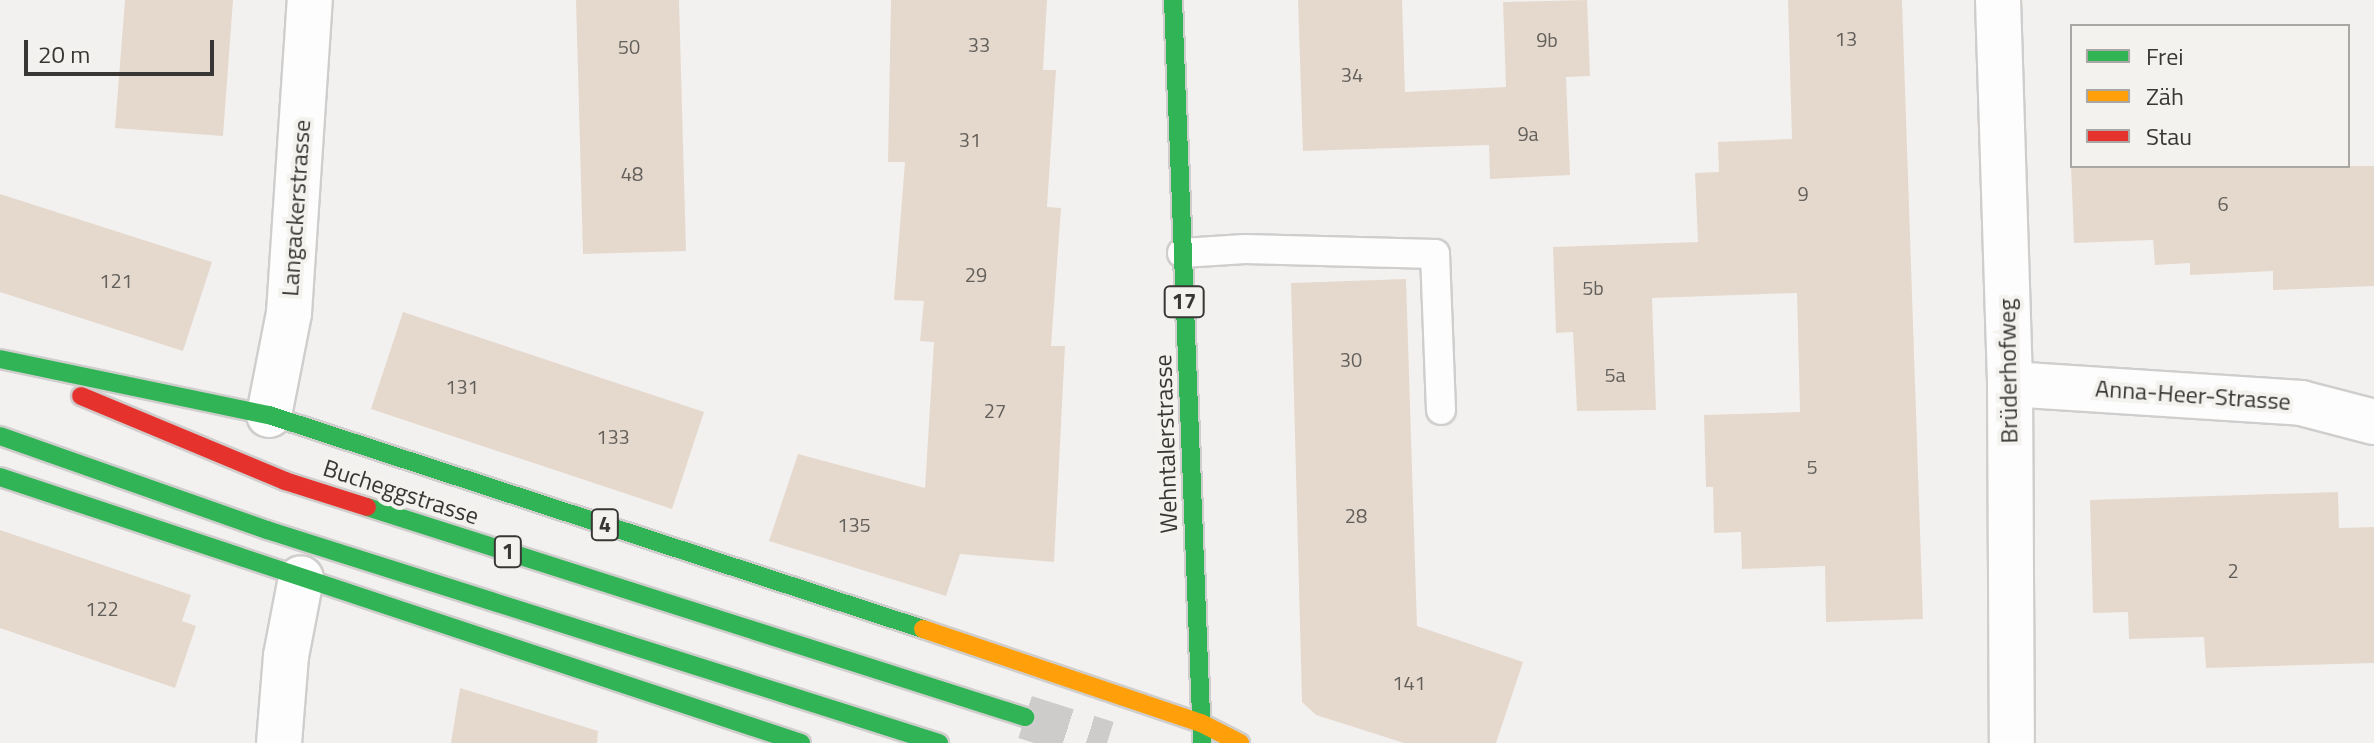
<!DOCTYPE html>
<meta charset="utf-8">
<style>
body{margin:0}
#map{position:relative;width:2374px;height:743px;overflow:hidden;background:#f3f1ef;font-family:"Titillium Web",sans-serif}
div>[style]{position:absolute}
.building>*{inset:0;background:#e5d9ce}
.primary-tunnel>*{height:44px;margin-top:-22px;transform-origin:0;background:repeating-linear-gradient(90deg,#ceccca 0 44px,transparent 0 66px)}
.roads{filter:drop-shadow(2px 0 #cfcecd) drop-shadow(-2px 0 #cfcecd) drop-shadow(0 2px #cfcecd) drop-shadow(0 -2px #cfcecd)}
.lane>*{height:28px;margin:-14px;padding:0 14px;transform-origin:14px;border-radius:14px;background:#fdfdfd}
.street>*{height:44px;margin:-22px;padding:0 22px;transform-origin:22px;border-radius:22px;background:#fdfdfd}
.fast>*{height:18px;margin:-9px;padding:0 9px;transform-origin:9px;border-radius:9px;background:#30b455}
.slow>*{height:18px;margin:-9px;padding:0 9px;transform-origin:9px;border-radius:9px;background:#ff9f0a}
.jam>*{height:18px;margin:-9px;padding:0 9px;transform-origin:9px;border-radius:9px;background:#e5322d}
span{translate:-50% -50%;white-space:nowrap;text-align:center;line-height:1.15;-webkit-text-stroke:8px #f4f2ee;paint-order:stroke}
.number-label{font-size:20px;color:#63605b}
.number-label span{-webkit-text-stroke-width:0}
.shield-label span{padding:2px 6px;background:#f4f2ee;border:2px solid;border-radius:6px;-webkit-text-stroke-width:0}
.shield-label{font-size:22px;color:#383735;font-weight:700}
.street-label{font-size:24px;color:#383735}
.legend{position:absolute;left:2070px;top:24px;width:280px;height:144px;box-sizing:border-box;background:#f4f2ee;border:2px solid #a9a7a4;margin:0;padding:10px 14px;list-style:none;font-size:24px;color:#383735}
.legend li{display:flex;align-items:center;gap:16px;height:40px}
.legend b{width:40px;border:2px solid #a9a7a4}
.scale{position:absolute;left:24px;top:40px;width:190px;height:36px;box-sizing:border-box;border:4px solid #383735;border-top:0;padding-left:10px;font-size:24px;line-height:28px;white-space:nowrap;color:#383735;-webkit-text-stroke:6px #f4f2ee;paint-order:stroke}
</style>
<div id="map">
<div class="building">
<div style="clip-path:polygon(125px 0,233px 0,223px 136px,115px 128px)"></div>
<div style="clip-path:polygon(576px 0,679px 0,686px 251px,583px 254px)"></div>
<div style="clip-path:polygon(891px 0,1047px 0,1043px 70px,1056px 70px,1047px 207px,1061px 208px,1051px 346px,1065px 346px,1054px 562px,960px 554px,946px 596px,769px 541px,798px 454px,925px 488px,934px 342px,920px 341px,924px 301px,894px 300px,905px 162px,888px 162px)"></div>
<div style="clip-path:polygon(1298px 0,1402px 0,1405px 92px,1506px 87px,1503px 2px,1587px 0,1590px 76px,1566px 77px,1570px 175px,1490px 179px,1489px 145px,1303px 151px)"></div>
<div style="clip-path:polygon(1788px 0,1902px 0,1923px 619px,1826px 622px,1825px 566px,1742px 569px,1741px 532px,1714px 533px,1713px 487px,1706px 487px,1704px 415px,1800px 412px,1797px 293px,1652px 298px,1656px 410px,1577px 411px,1573px 332px,1556px 333px,1553px 247px,1698px 242px,1695px 173px,1719px 172px,1718px 142px,1792px 139px)"></div>
<div style="clip-path:polygon(2071px 166px,2374px 166px,2374px 286px,2273px 290px,2273px 271px,2190px 275px,2190px 263px,2155px 265px,2153px 240px,2074px 243px)"></div>
<div style="clip-path:polygon(0 194px,212px 262px,183px 351px,0 292px)"></div>
<div style="clip-path:polygon(1406px 279px,1417px 626px,1523px 662px,1496px 743px,1404px 743px,1316px 715px,1302px 702px,1291px 283px)"></div>
<div style="clip-path:polygon(403px 312px,704px 412px,672px 509px,371px 409px)"></div>
<div style="clip-path:polygon(2338px 492px,2339px 528px,2374px 527px,2374px 663px,2206px 668px,2204px 637px,2129px 639px,2128px 612px,2093px 613px,2090px 500px)"></div>
<div style="clip-path:polygon(0 530px,191px 595px,182px 621px,196px 626px,175px 688px,0 628px)"></div>
<div style="clip-path:polygon(460px 688px,598px 731px,597px 743px,451px 743px)"></div>
</div>
<div class="primary-tunnel">
<div style="left:1025px;top:717px;width:86px;rotate:17.6deg"></div>
</div>
<div class="roads">
<div class="lane">
<div style="left:1182px;top:253px;width:63px;rotate:-3.6deg"></div>
<div style="left:1245px;top:249px;width:190px;rotate:1.5deg"></div>
<div style="left:1435px;top:254px;width:156px;rotate:87.8deg"></div>
</div>
<div class="street">
<div style="left:1998px;top:0;width:384px;rotate:88.2deg"></div>
<div style="left:2010px;top:384px;width:359px;rotate:89.7deg"></div>
<div style="left:2010px;top:384px;width:292px;rotate:3.7deg"></div>
<div style="left:2301px;top:403px;width:75px;rotate:14.6deg"></div>
<div style="left:269px;top:415px;width:104px;rotate:-78.9deg"></div>
<div style="left:289px;top:313px;width:314px;rotate:-86.2deg"></div>
<div style="left:279px;top:743px;width:87px;rotate:-85.4deg"></div>
<div style="left:286px;top:656px;width:79px;rotate:-79.1deg"></div>
</div>
<div class="fast">
<div style="left:1173px;top:0;width:744px;rotate:87.76deg"></div>
<div style="left:0;top:359px;width:275px;rotate:11.8deg"></div>
<div style="left:269px;top:415px;width:688px;rotate:18.12deg"></div>
<div style="left:0;top:436px;width:283px;rotate:19.4deg"></div>
<div style="left:267px;top:530px;width:705px;rotate:17.59deg"></div>
<div style="left:0;top:477px;width:844px;rotate:18.37deg"></div>
<div style="left:367px;top:507px;width:691px;rotate:17.7deg"></div>
</div>
<div class="slow">
<div style="left:923px;top:629px;width:293px;rotate:18.7deg"></div>
<div style="left:1201px;top:723px;width:44px;rotate:27.1deg"></div>
</div>
<div class="jam">
<div style="left:81px;top:396px;width:221px;rotate:22.6deg"></div>
<div style="left:285px;top:481px;width:86px;rotate:17.6deg"></div>
</div>
</div>
<div class="number-label">
<span style="left:1846px;top:38px">13</span>
<span style="left:1547px;top:39px">9b</span>
<span style="left:979px;top:44px">33</span>
<span style="left:629px;top:46px">50</span>
<span style="left:1352px;top:74px">34</span>
<span style="left:1528px;top:133px">9a</span>
<span style="left:970px;top:139px">31</span>
<span style="left:632px;top:173px">48</span>
<span style="left:1803px;top:193px">9</span>
<span style="left:2223px;top:203px">6</span>
<span style="left:976px;top:274px">29</span>
<span style="left:116px;top:280px">121</span>
<span style="left:1593px;top:287px">5b</span>
<span style="left:1351px;top:359px">30</span>
<span style="left:1615px;top:374px">5a</span>
<span style="left:462px;top:386px">131</span>
<span style="left:995px;top:410px">27</span>
<span style="left:613px;top:436px">133</span>
<span style="left:1812px;top:466px">5</span>
<span style="left:1356px;top:515px">28</span>
<span style="left:854px;top:524px">135</span>
<span style="left:2233px;top:570px">2</span>
<span style="left:102px;top:608px">122</span>
<span style="left:1409px;top:682px">141</span>
</div>
<div class="shield-label">
<span style="left:1184px;top:302px">17</span>
<span style="left:605px;top:525px">4</span>
<span style="left:508px;top:552px">1</span>
</div>
<div class="street-label">
<span style="left:296px;top:208px;rotate:-86deg">Langackerstrasse</span>
<span style="left:2008px;top:371px;rotate:-91deg">Brüderhofweg</span>
<span style="left:2193px;top:395px;rotate:4deg">Anna-Heer-Strasse</span>
<span style="left:1166px;top:444px;rotate:-92deg">Wehntalerstrasse</span>
<span style="left:401px;top:492px;rotate:18deg">Bucheggstrasse</span>
</div>
<ul class="legend">
<li><b style="height:10px;background:#30b455"></b>Frei</li>
<li><b style="height:10px;background:#ff9f0a"></b>Zäh</li>
<li><b style="height:10px;background:#e5322d"></b>Stau</li>
</ul>
<div class="scale">20 m</div>
</div>
